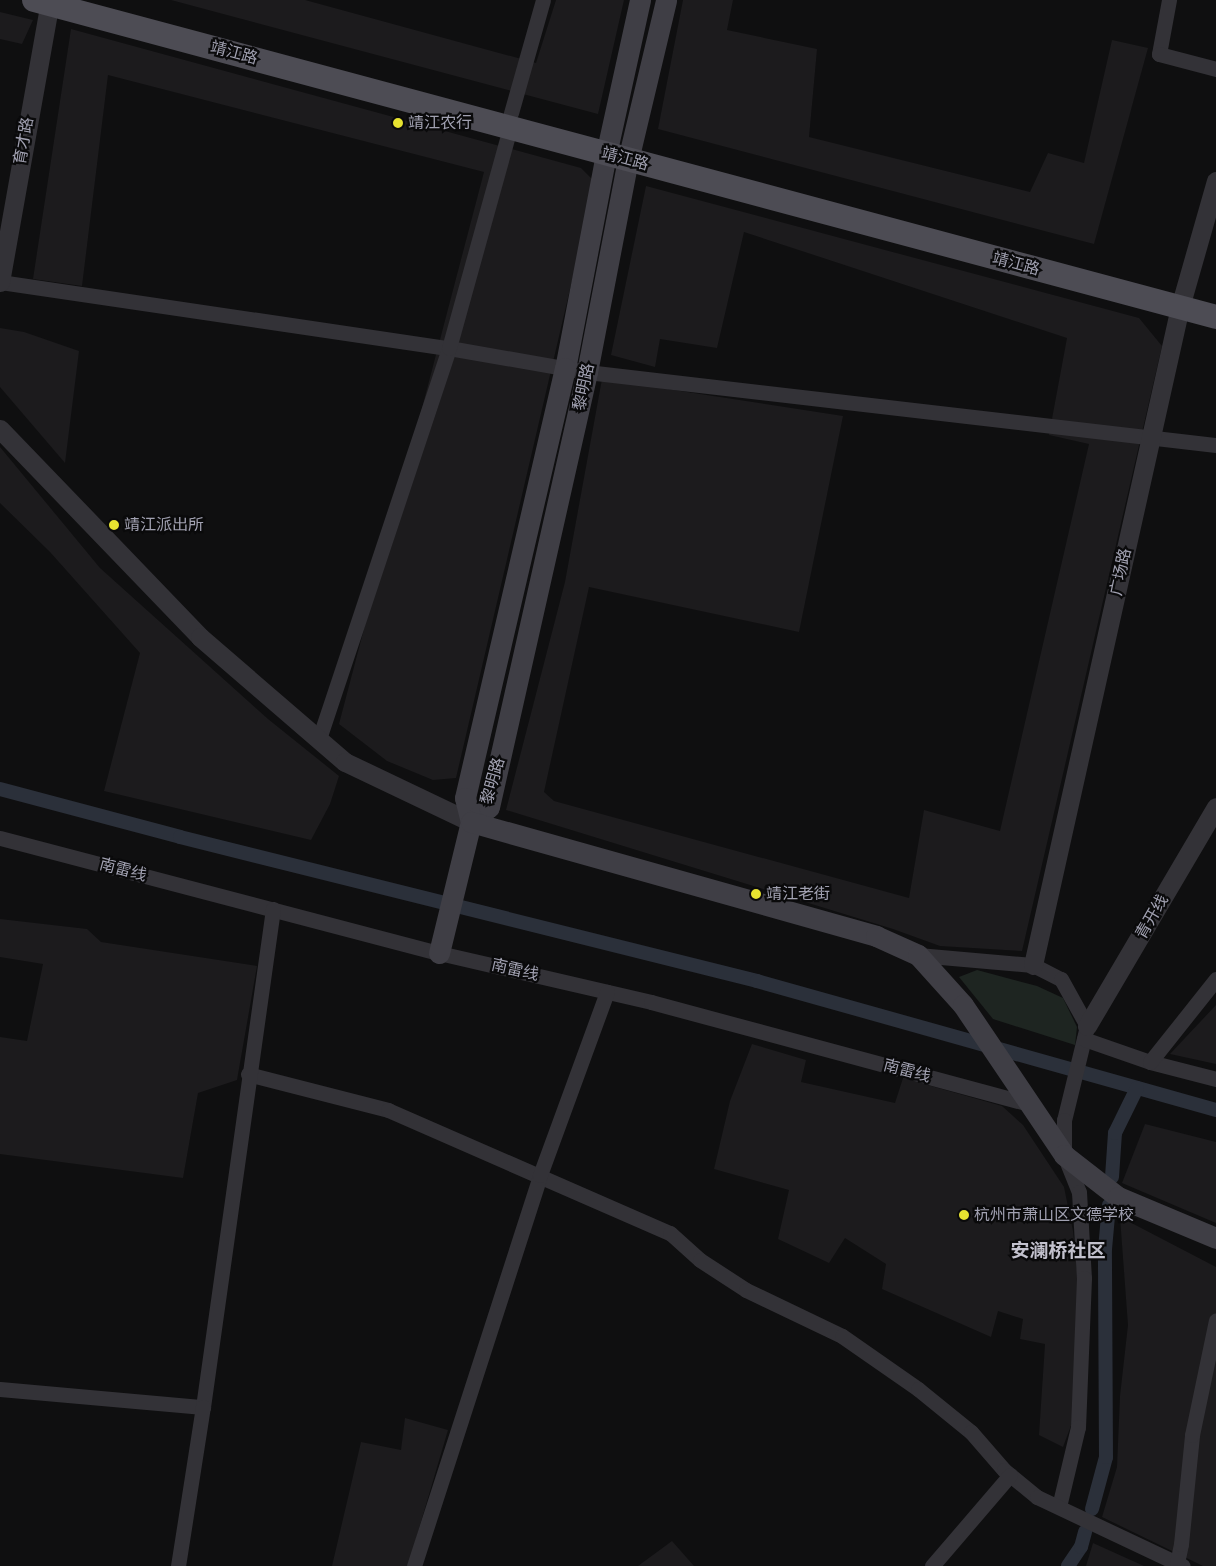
<!DOCTYPE html>
<meta charset="utf-8">
<style>
body{margin:0}
#map{position:relative;width:1216px;height:1566px;overflow:hidden;background:#0f0f10;font-family:Helvetica,"Noto Sans SC",sans-serif}
div>[style]{position:absolute}
.built>*{inset:0;background:#1c1b1d}
.green>*{inset:0;background:#1e2521}
.canal>*{height:14px;margin:-7px;padding:0 7px;transform-origin:7px;border-radius:7px;background:#2b303a}
.minor>*{height:15px;margin:-7.5px;padding:0 7.5px;transform-origin:7.5px;border-radius:7.5px;background:#333237}
.tertiary>*{height:19px;margin:-9.5px;padding:0 9.5px;transform-origin:9.5px;border-radius:9.5px;background:#333237}
.secondary>*{height:21px;margin:-10.5px;padding:0 10.5px;transform-origin:10.5px;border-radius:10.5px;background:#3f3e45}
.primary>*{height:24px;margin:-12px;padding:0 12px;transform-origin:12px;border-radius:12px;background:#4d4c54}
.dots>*{width:14px;height:14px;translate:-50% -50%;box-sizing:border-box;border:2px solid #0a0a0b;border-radius:50%}
span{translate:-50% -50%;white-space:nowrap;text-align:center;line-height:1.15;-webkit-text-stroke:4.5px #0a0a0b;paint-order:stroke}
.street-label{font-size:16px;color:#a1a1b1}
.poi-label{font-size:16px;color:#a1a1b1}
.left{translate:0 -50%;text-align:left}
.quarter-label{font-size:19px;color:#c2c1cd;font-weight:700}
</style>
<div id="map">
<div class="built">
<div style="clip-path:polygon(171px 0,305px 0,536px 63px,556px 0,624px 0,598px 114px)"></div>
<div style="clip-path:polygon(683px 0,733px 0,727px 30px,817px 49px,809px 137px,1030px 192px,1048px 153px,1084px 163px,1112px 40px,1148px 48px,1094px 244px,658px 129px)"></div>
<div style="clip-path:polygon(0 12px,33px 20px,22px 44px,0 39px)"></div>
<div style="clip-path:polygon(71px 29px,581px 168px,595px 182px,456px 778px,433px 780px,387px 761px,339px 724px,484px 172px,108px 75px,82px 286px,33px 279px)"></div>
<div style="clip-path:polygon(646px 186px,1139px 318px,1162px 346px,1022px 951px,940px 946px,893px 929px,506px 810px,565px 582px,602px 379px,843px 416px,799px 632px,589px 587px,544px 792px,554px 801px,909px 898px,924px 810px,1000px 831px,1089px 444px,1049px 435px,1067px 338px,744px 232px,717px 348px,660px 339px,655px 367px,611px 355px)"></div>
<div style="clip-path:polygon(0 328px,24px 332px,79px 351px,65px 463px,0 387px)"></div>
<div style="clip-path:polygon(0 447px,100px 568px,268px 719px,339px 776px,330px 804px,311px 840px,104px 791px,140px 653px,50px 552px,0 503px)"></div>
<div style="clip-path:polygon(0 919px,87px 929px,101px 942px,257px 966px,237px 1080px,198px 1093px,183px 1178px,0 1154px,0 1037px,27px 1041px,43px 964px,0 957px)"></div>
<div style="clip-path:polygon(1216px 1005px,1216px 1064px,1170px 1054px)"></div>
<div style="clip-path:polygon(752px 1044px,806px 1060px,801px 1082px,895px 1103px,903px 1078px,1002px 1106px,1023px 1125px,1064px 1187px,1073px 1231px,1078px 1280px,1072px 1423px,1063px 1447px,1039px 1435px,1045px 1344px,1020px 1339px,1023px 1319px,998px 1311px,991px 1337px,882px 1289px,886px 1264px,845px 1238px,829px 1263px,778px 1239px,789px 1190px,714px 1169px,730px 1101px)"></div>
<div style="clip-path:polygon(1145px 1124px,1216px 1142px,1216px 1223px,1122px 1183px)"></div>
<div style="clip-path:polygon(1120px 1217px,1216px 1267px,1216px 1566px,1203px 1566px,1102px 1517px,1117px 1467px,1120px 1396px,1128px 1325px)"></div>
<div style="clip-path:polygon(405px 1418px,448px 1430px,408px 1566px,332px 1566px,361px 1442px,401px 1450px)"></div>
<div style="clip-path:polygon(672px 1541px,694px 1566px,638px 1566px)"></div>
<div style="clip-path:polygon(1093px 1543px,1144px 1566px,1086px 1566px)"></div>
</div>
<div class="green">
<div style="clip-path:polygon(977px 970px,1037px 986px,1063px 998px,1077px 1027px,1075px 1045px,993px 1019px,959px 977px)"></div>
</div>
<div class="canal">
<div style="left:0;top:789px;width:186px;rotate:14.9deg"></div>
<div style="left:180px;top:837px;width:595px;rotate:14.01deg"></div>
<div style="left:757px;top:981px;width:477px;rotate:15.7deg"></div>
<div style="left:1112px;top:1177px;width:44px;rotate:-86.1deg"></div>
<div style="left:1115px;top:1133px;width:50px;rotate:-63.9deg"></div>
<div style="left:1092px;top:1509px;width:54px;rotate:-74.9deg"></div>
<div style="left:1106px;top:1457px;width:208px;rotate:-90.3deg"></div>
<div style="left:1105px;top:1249px;width:44px;rotate:-84.8deg"></div>
<div style="left:1068px;top:1566px;width:23px;rotate:-56deg"></div>
<div style="left:1081px;top:1547px;width:16px;rotate:-75deg"></div>
</div>
<div class="minor">
<div style="left:1169px;top:0;width:55px;rotate:100.5deg"></div>
<div style="left:1159px;top:54px;width:59px;rotate:14.7deg"></div>
<div style="left:511px;top:113px;width:117px;rotate:-74.2deg"></div>
<div style="left:0;top:282px;width:454px;rotate:8.4deg"></div>
<div style="left:449px;top:348px;width:140px;rotate:9.9deg"></div>
<div style="left:587px;top:372px;width:633px;rotate:6.62deg"></div>
<div style="left:319px;top:739px;width:412px;rotate:-71.6deg"></div>
<div style="left:449px;top:348px;width:228px;rotate:-74.5deg"></div>
<div style="left:0;top:838px;width:454px;rotate:14.7deg"></div>
<div style="left:439px;top:953px;width:218px;rotate:13deg"></div>
<div style="left:651px;top:1002px;width:392px;rotate:15.1deg"></div>
<div style="left:918px;top:955px;width:115px;rotate:5deg"></div>
<div style="left:1033px;top:965px;width:31px;rotate:27deg"></div>
<div style="left:1061px;top:979px;width:54px;rotate:61deg"></div>
<div style="left:1087px;top:1026px;width:97px;rotate:103.7deg"></div>
<div style="left:1064px;top:1120px;width:35px;rotate:90deg"></div>
<div style="left:1064px;top:1155px;width:40px;rotate:68deg"></div>
<div style="left:1079px;top:1192px;width:86px;rotate:86.7deg"></div>
<div style="left:1084px;top:1278px;width:149px;rotate:92.3deg"></div>
<div style="left:1078px;top:1427px;width:82px;rotate:103.4deg"></div>
<div style="left:1084px;top:1039px;width:70px;rotate:19.2deg"></div>
<div style="left:1150px;top:1062px;width:68px;rotate:14.4deg"></div>
<div style="left:1150px;top:1062px;width:106px;rotate:-51.5deg"></div>
<div style="left:248px;top:1074px;width:145px;rotate:14.4deg"></div>
<div style="left:388px;top:1110px;width:308px;rotate:23.6deg"></div>
<div style="left:670px;top:1233px;width:40px;rotate:42deg"></div>
<div style="left:700px;top:1260px;width:55px;rotate:33.1deg"></div>
<div style="left:746px;top:1290px;width:106px;rotate:25.6deg"></div>
<div style="left:842px;top:1336px;width:93px;rotate:34.9deg"></div>
<div style="left:918px;top:1389px;width:68px;rotate:39.1deg"></div>
<div style="left:971px;top:1432px;width:50px;rotate:49deg"></div>
<div style="left:1004px;top:1470px;width:43px;rotate:39.3deg"></div>
<div style="left:1037px;top:1497px;width:161px;rotate:25.3deg"></div>
<div style="left:0;top:1389px;width:204px;rotate:5.1deg"></div>
<div style="left:203px;top:1407px;width:503px;rotate:-82deg"></div>
<div style="left:1177px;top:1563px;width:19px;rotate:-78deg"></div>
<div style="left:1181px;top:1544px;width:110px;rotate:-84.2deg"></div>
<div style="left:1192px;top:1435px;width:117px;rotate:-78.2deg"></div>
<div style="left:178px;top:1566px;width:161px;rotate:-81.1deg"></div>
<div style="left:414px;top:1566px;width:411px;rotate:-72.1deg"></div>
<div style="left:540px;top:1175px;width:195px;rotate:-69.9deg"></div>
<div style="left:932px;top:1566px;width:120px;rotate:-49.4deg"></div>
</div>
<div class="tertiary">
<div style="left:0;top:282px;width:286px;rotate:-79.9deg"></div>
<div style="left:0;top:429px;width:289px;rotate:46.1deg"></div>
<div style="left:200px;top:637px;width:191px;rotate:40.8deg"></div>
<div style="left:345px;top:762px;width:140px;rotate:25.5deg"></div>
<div style="left:1033px;top:965px;width:674px;rotate:-77.41deg"></div>
<div style="left:1180px;top:307px;width:131px;rotate:-74.1deg"></div>
<div style="left:1087px;top:1026px;width:254px;rotate:-59.5deg"></div>
</div>
<div class="secondary">
<div style="left:640px;top:0;width:158px;rotate:102.4deg"></div>
<div style="left:606px;top:154px;width:218px;rotate:100.8deg"></div>
<div style="left:565px;top:368px;width:441px;rotate:103.1deg"></div>
<div style="left:465px;top:798px;width:25px;rotate:76deg"></div>
<div style="left:471px;top:822px;width:23px;rotate:-40deg"></div>
<div style="left:489px;top:807px;width:446px;rotate:-77.3deg"></div>
<div style="left:587px;top:372px;width:216px;rotate:-79.1deg"></div>
<div style="left:628px;top:160px;width:164px;rotate:-76.6deg"></div>
<div style="left:439px;top:953px;width:135px;rotate:-76.3deg"></div>
<div style="left:471px;top:822px;width:421px;rotate:15.7deg"></div>
<div style="left:876px;top:936px;width:46px;rotate:24.3deg"></div>
<div style="left:918px;top:955px;width:67px;rotate:48deg"></div>
<div style="left:963px;top:1005px;width:181px;rotate:56deg"></div>
<div style="left:1064px;top:1155px;width:68px;rotate:37.9deg"></div>
<div style="left:1118px;top:1197px;width:106px;rotate:22.7deg"></div>
</div>
<div class="primary">
<div style="left:34px;top:0;width:1224px;rotate:15.01deg"></div>
</div>
<div class="dots">
<div style="left:398px;top:123px;background:#e7e330"></div>
<div style="left:114px;top:525px;background:#e7e330"></div>
<div style="left:756px;top:894px;background:#e7e330"></div>
<div style="left:964px;top:1215px;background:#e7e330"></div>
</div>
<div class="street-label">
<span style="left:234px;top:53px;rotate:15deg">靖江路</span>
<span style="left:24px;top:141px;rotate:-80deg">育才路</span>
<span style="left:625px;top:159px;rotate:15deg">靖江路</span>
<span style="left:1016px;top:264px;rotate:15deg">靖江路</span>
<span style="left:584px;top:387px;rotate:-78deg">黎明路</span>
<span style="left:1121px;top:572px;rotate:-78deg">广场路</span>
<span style="left:493px;top:781px;rotate:-74deg">黎明路</span>
<span style="left:123px;top:870px;rotate:15deg">南雷线</span>
<span style="left:1152px;top:917px;rotate:-60deg">青开线</span>
<span style="left:515px;top:970px;rotate:13deg">南雷线</span>
<span style="left:907px;top:1071px;rotate:15deg">南雷线</span>
</div>
<div class="poi-label">
<span class="left" style="left:408px;top:123px">靖江农行</span>
<span class="left" style="left:124px;top:525px">靖江派出所</span>
<span class="left" style="left:766px;top:894px">靖江老街</span>
<span class="left" style="left:974px;top:1215px">杭州市萧山区文德学校</span>
</div>
<div class="quarter-label">
<span style="left:1058px;top:1251px">安澜桥社区</span>
</div>
</div>
